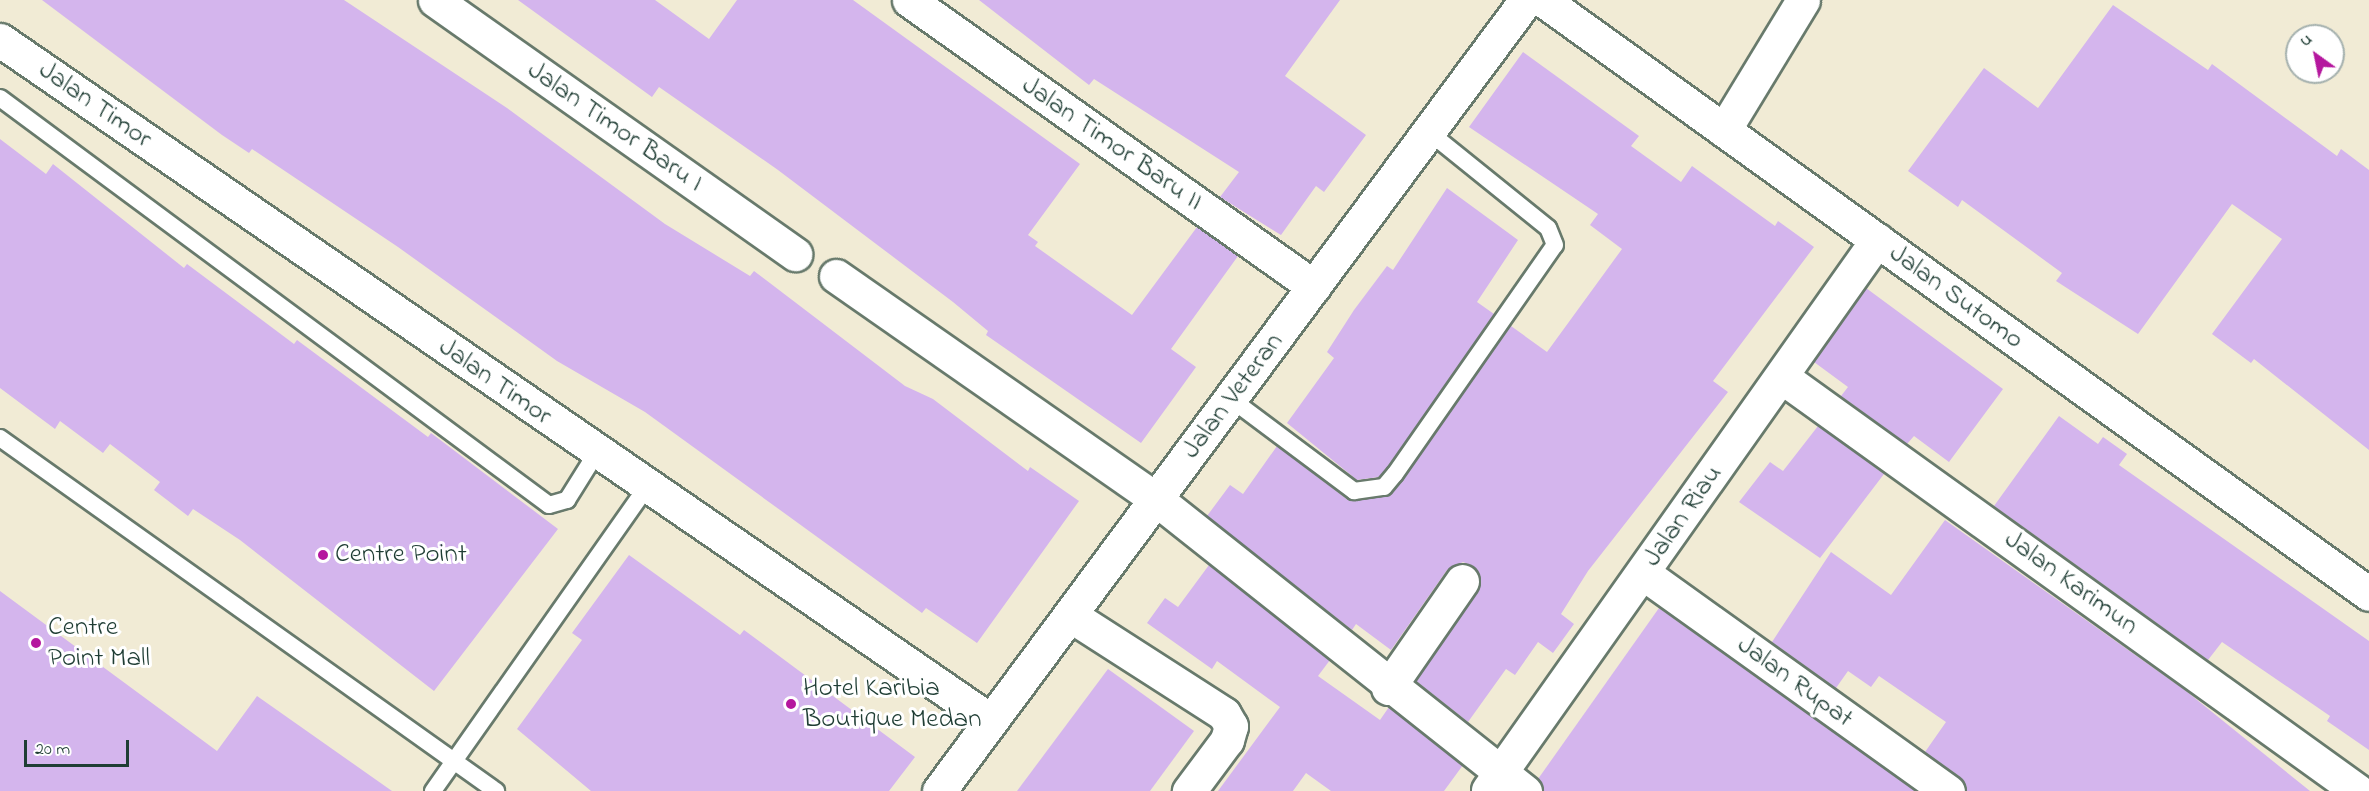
<!DOCTYPE html>
<style>
body{margin:0}
#map{position:relative;width:2369px;height:791px;overflow:hidden;background:#f1ebd5;font-family:"Indie Flower",sans-serif}
div>[style]{position:absolute}
.building>*{inset:0;background:#d4b5ed}
.roads{filter:drop-shadow(2px 0 #687a6c) drop-shadow(-2px 0 #687a6c) drop-shadow(0 2px #687a6c) drop-shadow(0 -2px #687a6c)}
.service>*{height:16px;margin:-8px;padding:0 8px;transform-origin:8px;border-radius:8px;background:#fff}
.minor>*{height:33px;margin:-16.5px;padding:0 16.5px;transform-origin:16.5px;border-radius:16.5px;background:#fff}
.tertiary>*{height:33px;margin:-16.5px;padding:0 16.5px;transform-origin:16.5px;border-radius:16.5px;background:#fff}
.secondary>*{height:33px;margin:-16.5px;padding:0 16.5px;transform-origin:16.5px;border-radius:16.5px;background:#fff}
.dots>*{width:16px;height:16px;translate:-50% -50%;box-sizing:border-box;border:3px solid #fff;border-radius:50%}
span{translate:-50% -50%;white-space:nowrap;text-align:center;line-height:1.15;-webkit-text-stroke:6px #fff;paint-order:stroke}
.street-label{font-size:27px;color:#1f3d34}
.poi-label{font-size:27px;color:#1f3d34}
.left{translate:0 -50%;text-align:left}
.north{position:absolute;left:2285px;top:24px;width:60px;height:60px;box-sizing:border-box;background:#fff;border:2px solid #a5b1ae;border-radius:50%;rotate:327deg;font-size:16px;font-weight:700;line-height:24px;text-align:center;color:#1f3d34}
.north::after{content:'';display:block;margin:auto;width:21px;height:27px;background:#b5179e;clip-path:polygon(50% 0,100% 100%,50% 72%,0 100%)}
.scale{position:absolute;left:24px;top:740px;width:105px;height:27px;box-sizing:border-box;border:3px solid #1f3d34;border-top:0;padding-left:8px;font-size:18px;line-height:21px;white-space:nowrap;color:#1f3d34;-webkit-text-stroke:4px #fff;paint-order:stroke}
</style>
<div id="map">
<div class="building">
<div style="clip-path:polygon(42px 0,344px 0,507px 108px,665px 224px,750px 276px,754px 271px,905px 386px,933px 399px,1028px 471px,1030px 467px,1079px 501px,977px 643px,926px 608px,922px 613px,645px 412px,557px 361px,398px 247px,252px 149px,249px 153px,222px 135px)"></div>
<div style="clip-path:polygon(518px 0,655px 0,709px 39px,737px 0,853px 0,1080px 164px,1028px 235px,1038px 242px,1035px 246px,1132px 315px,1197px 227px,1238px 256px,1171px 349px,1196px 367px,1141px 443px,986px 335px,988px 331px,953px 302px,778px 170px,659px 87px,652px 97px)"></div>
<div style="clip-path:polygon(979px 0,1340px 0,1285px 76px,1366px 135px,1324px 192px,1316px 186px,1281px 235px,1220px 197px,1239px 172px,1094px 79px,1089px 85px)"></div>
<div style="clip-path:polygon(2113px 5px,2208px 70px,2212px 64px,2337px 156px,2341px 149px,2369px 170px,2369px 450px,2254px 359px,2251px 363px,2212px 334px,2282px 239px,2232px 204px,2138px 334px,2056px 281px,2062px 273px,1962px 200px,1958px 207px,1908px 171px,1984px 68px,2038px 108px)"></div>
<div style="clip-path:polygon(1523px 52px,1639px 136px,1631px 146px,1681px 182px,1692px 166px,1775px 226px,1778px 221px,1814px 247px,1713px 381px,1728px 392px,1588px 571px,1561px 614px,1574px 624px,1553px 653px,1538px 642px,1515px 675px,1506px 669px,1468px 722px,1416px 681px,1478px 591px,1481px 582px,1473px 566px,1463px 562px,1447px 570px,1391px 650px,1356px 624px,1352px 630px,1207px 516px,1230px 485px,1243px 494px,1277px 446px,1348px 500px,1391px 494px,1511px 326px,1547px 352px,1622px 249px,1590px 225px,1598px 214px,1469px 127px)"></div>
<div style="clip-path:polygon(0 139px,46px 174px,53px 164px,184px 268px,187px 264px,294px 344px,297px 340px,428px 437px,431px 433px,558px 529px,434px 691px,240px 540px,193px 509px,188px 516px,154px 490px,160px 482px,110px 444px,103px 453px,60px 421px,55px 429px,0 388px)"></div>
<div style="clip-path:polygon(1447px 188px,1518px 240px,1477px 302px,1494px 314px,1387px 468px,1379px 477px,1357px 480px,1287px 423px,1334px 358px,1327px 352px,1354px 310px,1387px 266px,1393px 270px)"></div>
<div style="clip-path:polygon(1866px 288px,2003px 389px,1949px 462px,1914px 436px,1907px 444px,1841px 396px,1848px 387px,1814px 362px)"></div>
<div style="clip-path:polygon(2059px 416px,2098px 444px,2103px 437px,2127px 454px,2119px 465px,2369px 641px,2369px 750px,2327px 721px,2330px 716px,2222px 642px,2208px 660px,1994px 506px)"></div>
<div style="clip-path:polygon(1818px 426px,1884px 474px,1820px 558px,1739px 502px,1770px 462px,1783px 471px)"></div>
<div style="clip-path:polygon(1945px 520px,2186px 691px,2310px 791px,1966px 791px,1959px 776px,1925px 752px,1946px 722px,1879px 676px,1871px 687px,1848px 671px,1836px 688px,1772px 642px,1831px 552px,1891px 595px)"></div>
<div style="clip-path:polygon(629px 555px,740px 635px,744px 630px,915px 757px,889px 791px,591px 791px,517px 729px,582px 640px,572px 633px)"></div>
<div style="clip-path:polygon(1209px 565px,1330px 660px,1318px 676px,1380px 720px,1389px 707px,1463px 765px,1444px 791px,1331px 791px,1306px 773px,1293px 791px,1218px 791px,1280px 707px,1217px 661px,1212px 669px,1147px 623px,1165px 598px,1178px 607px)"></div>
<div style="clip-path:polygon(0 591px,217px 751px,257px 696px,392px 791px,0 791px)"></div>
<div style="clip-path:polygon(1659px 608px,1916px 791px,1543px 791px,1538px 779px)"></div>
<div style="clip-path:polygon(1108px 669px,1194px 731px,1150px 791px,1017px 791px)"></div>
</div>
<div class="roads">
<div class="service">
<div style="left:0;top:98px;width:683px;rotate:36.55deg"></div>
<div style="left:549px;top:505px;width:19px;rotate:-16deg"></div>
<div style="left:567px;top:500px;width:57px;rotate:-58deg"></div>
<div style="left:1231px;top:399px;width:154px;rotate:36.8deg"></div>
<div style="left:1354px;top:491px;width:30px;rotate:-8deg"></div>
<div style="left:1384px;top:487px;width:17px;rotate:-50deg"></div>
<div style="left:1395px;top:474px;width:279px;rotate:-55.1deg"></div>
<div style="left:1555px;top:245px;width:18px;rotate:-112deg"></div>
<div style="left:1548px;top:228px;width:153px;rotate:-141.1deg"></div>
<div style="left:0;top:438px;width:609px;rotate:35.44deg"></div>
<div style="left:433px;top:791px;width:373px;rotate:-54.9deg"></div>
</div>
<div class="minor">
<div style="left:435px;top:0;width:441px;rotate:35.2deg"></div>
<div style="left:909px;top:0;width:496px;rotate:35.3deg"></div>
<div style="left:0;top:40px;width:1202px;rotate:34.5deg"></div>
<div style="left:1724px;top:130px;width:152px;rotate:-58.7deg"></div>
<div style="left:836px;top:276px;width:390px;rotate:34.9deg"></div>
<div style="left:1156px;top:499px;width:471px;rotate:38.4deg"></div>
<div style="left:1782px;top:377px;width:709px;rotate:35.71deg"></div>
<div style="left:1643px;top:573px;width:375px;rotate:35.6deg"></div>
<div style="left:1070px;top:615px;width:183px;rotate:32.7deg"></div>
<div style="left:1224px;top:714px;width:14px;rotate:60deg"></div>
<div style="left:1231px;top:726px;width:15px;rotate:106deg"></div>
<div style="left:1227px;top:740px;width:64px;rotate:126.7deg"></div>
<div style="left:1388px;top:688px;width:130px;rotate:-55.3deg"></div>
<div style="left:1488px;top:790px;width:674px;rotate:-54.73deg"></div>
</div>
<div class="tertiary">
<div style="left:939px;top:791px;width:985px;rotate:-53.42deg"></div>
</div>
<div class="secondary">
<div style="left:1543px;top:0;width:1017px;rotate:35.72deg"></div>
</div>
</div>
<div class="dots">
<div style="left:323px;top:555px;background:#b5179e"></div>
<div style="left:36px;top:643px;background:#b5179e"></div>
<div style="left:791px;top:704px;background:#b5179e"></div>
</div>
<div class="street-label">
<span style="left:95px;top:105px;rotate:35deg">Jalan Timor</span>
<span style="left:615px;top:127px;rotate:35deg">Jalan Timor Baru I</span>
<span style="left:1112px;top:144px;rotate:35deg">Jalan Timor Baru II</span>
<span style="left:1956px;top:297px;rotate:36deg">Jalan Sutomo</span>
<span style="left:495px;top:382px;rotate:35deg">Jalan Timor</span>
<span style="left:1233px;top:396px;rotate:-53deg">Jalan Veteran</span>
<span style="left:1683px;top:516px;rotate:-55deg">Jalan Riau</span>
<span style="left:2071px;top:583px;rotate:36deg">Jalan Karimun</span>
<span style="left:1795px;top:682px;rotate:36deg">Jalan Rupat</span>
</div>
<div class="poi-label">
<span class="left" style="left:335px;top:555px">Centre Point</span>
<span class="left" style="left:48px;top:643px">Centre<br>Point Mall</span>
<span class="left" style="left:803px;top:704px">Hotel Karibia<br>Boutique Medan</span>
</div>
<div class="north">U</div>
<div class="scale">20 m</div>
</div>
